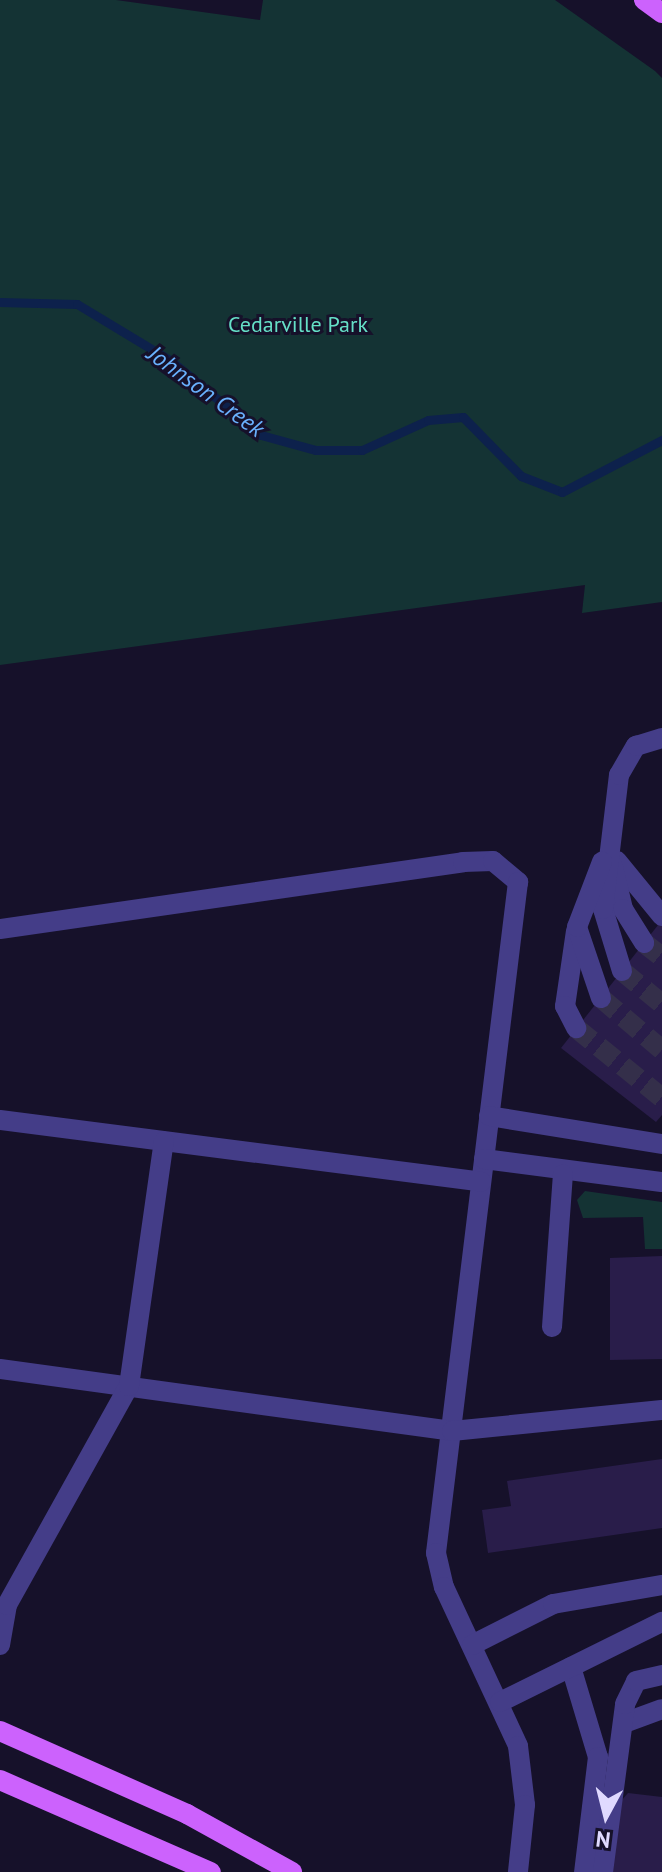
<!DOCTYPE html>
<style>
body{margin:0}
#map{position:relative;width:662px;height:1872px;overflow:hidden;background:#16112a;font-family:"PT Sans",sans-serif}
div>[style]{position:absolute}
.green>*{inset:0;background:#143334}
.stream>*{height:9px;margin:-4.5px;padding:0 4.5px;transform-origin:4.5px;border-radius:4.5px;background:#0d214c}
.building>*{inset:0;background:#291d4a}
.minor-tunnel>*{height:20px;margin-top:-10px;transform-origin:0;background:repeating-linear-gradient(90deg,#342f4a 0 20px,transparent 0 30px)}
.minor>*{height:20px;margin:-10px;padding:0 10px;transform-origin:10px;border-radius:10px;background:#443d88}
.major>*{height:20px;margin:-10px;padding:0 10px;transform-origin:10px;border-radius:10px;background:#cc62fd}
span{translate:-50% -50%;white-space:nowrap;text-align:center;line-height:1.15;-webkit-text-stroke:6px #16112a;paint-order:stroke}
.park-label{font-size:22px;color:#65dfc7}
.water-label{font-size:24px;color:#69b1fd;font-style:italic}
.north{position:absolute;left:566px;top:1776px;width:80px;height:80px;-webkit-text-stroke:6px #16112a;paint-order:stroke;rotate:187deg;font-size:22px;font-weight:700;line-height:32px;text-align:center;color:#e0daff}
.north::after{content:'';display:block;margin:auto;width:28px;height:36px;background:#e0daff;clip-path:polygon(50% 0,100% 100%,50% 72%,0 100%)}
</style>
<div id="map">
<div class="green">
<div style="clip-path:polygon(0 0,116px 0,260px 20px,263px 0,555px 0,655px 71px,662px 78px,662px 602px,582px 613px,585px 585px,0 665px)"></div>
<div style="clip-path:polygon(585px 1191px,662px 1202px,662px 1249px,645px 1249px,643px 1217px,583px 1218px,577px 1200px)"></div>
</div>
<div class="stream">
<div style="left:0;top:302px;width:77px;rotate:1.5deg"></div>
<div style="left:77px;top:304px;width:109px;rotate:31.1deg"></div>
<div style="left:170px;top:360px;width:118px;rotate:39.5deg"></div>
<div style="left:261px;top:435px;width:57px;rotate:15.3deg"></div>
<div style="left:316px;top:450px;width:46px"></div>
<div style="left:362px;top:450px;width:72px;rotate:-24.4deg"></div>
<div style="left:428px;top:420px;width:35px;rotate:-5deg"></div>
<div style="left:463px;top:417px;width:83px;rotate:45.5deg"></div>
<div style="left:521px;top:476px;width:44px;rotate:21.3deg"></div>
<div style="left:562px;top:492px;width:113px;rotate:-27.5deg"></div>
</div>
<div class="building">
<div style="clip-path:polygon(662px 920px,662px 1115px,656px 1122px,561px 1048px)"></div>
<div style="clip-path:polygon(662px 1256px,662px 1359px,610px 1360px,610px 1258px)"></div>
<div style="clip-path:polygon(662px 1459px,662px 1528px,488px 1553px,482px 1510px,511px 1506px,507px 1481px)"></div>
<div style="clip-path:polygon(628px 1793px,662px 1797px,662px 1872px,608px 1872px,621px 1801px)"></div>
</div>
<div class="minor-tunnel">
<div style="left:644px;top:943px;width:23px;rotate:38deg"></div>
<div style="left:622px;top:971px;width:52px;rotate:39.5deg"></div>
<div style="left:601px;top:998px;width:80px;rotate:40.4deg"></div>
<div style="left:576px;top:1028px;width:111px;rotate:39.1deg"></div>
</div>
<div class="minor">
<div style="left:617px;top:861px;width:71px;rotate:50.7deg"></div>
<div style="left:613px;top:867px;width:43px;rotate:76.6deg"></div>
<div style="left:623px;top:909px;width:40px;rotate:58deg"></div>
<div style="left:0;top:929px;width:468px;rotate:-8.2deg"></div>
<div style="left:463px;top:862px;width:30px;rotate:-2deg"></div>
<div style="left:493px;top:861px;width:33px;rotate:40deg"></div>
<div style="left:518px;top:882px;width:676px;rotate:96.97deg"></div>
<div style="left:436px;top:1553px;width:35px;rotate:77deg"></div>
<div style="left:444px;top:1587px;width:175px;rotate:65deg"></div>
<div style="left:518px;top:1746px;width:59px;rotate:83.2deg"></div>
<div style="left:525px;top:1805px;width:67px;rotate:96deg"></div>
<div style="left:576px;top:931px;width:76px;rotate:98.3deg"></div>
<div style="left:565px;top:1006px;width:25px;rotate:63deg"></div>
<div style="left:622px;top:971px;width:65px;rotate:-107deg"></div>
<div style="left:603px;top:909px;width:135px;rotate:-83.2deg"></div>
<div style="left:619px;top:775px;width:34px;rotate:-60deg"></div>
<div style="left:636px;top:746px;width:27px;rotate:-17deg"></div>
<div style="left:601px;top:998px;width:75px;rotate:-108.7deg"></div>
<div style="left:577px;top:927px;width:70px;rotate:-69deg"></div>
<div style="left:489px;top:1116px;width:175px;rotate:9.2deg"></div>
<div style="left:0;top:1120px;width:485px;rotate:7.3deg"></div>
<div style="left:484px;top:1159px;width:179px;rotate:7.4deg"></div>
<div style="left:552px;top:1327px;width:153px;rotate:-85.9deg"></div>
<div style="left:0;top:1369px;width:456px;rotate:7.8deg"></div>
<div style="left:452px;top:1431px;width:211px;rotate:-5.7deg"></div>
<div style="left:0;top:1645px;width:41px;rotate:-80.1deg"></div>
<div style="left:7px;top:1605px;width:251px;rotate:-60.9deg"></div>
<div style="left:129px;top:1386px;width:247px;rotate:-81.9deg"></div>
<div style="left:472px;top:1645px;width:91px;rotate:-26.8deg"></div>
<div style="left:553px;top:1604px;width:111px;rotate:-9.9deg"></div>
<div style="left:571px;top:1667px;width:94px;rotate:73.3deg"></div>
<div style="left:598px;top:1757px;width:116px;rotate:96.9deg"></div>
<div style="left:500px;top:1702px;width:181px;rotate:-26.3deg"></div>
<div style="left:624px;top:1723px;width:40px;rotate:-20.2deg"></div>
<div style="left:603px;top:1872px;width:169px;rotate:-82.5deg"></div>
<div style="left:625px;top:1704px;width:25px;rotate:-64deg"></div>
<div style="left:636px;top:1681px;width:27px;rotate:-13deg"></div>
</div>
<div class="major">
<div style="left:644px;top:0;width:22px;rotate:36deg"></div>
<div style="left:0;top:1731px;width:205px;rotate:23.9deg"></div>
<div style="left:187px;top:1814px;width:120px;rotate:28.9deg"></div>
<div style="left:0;top:1780px;width:230px;rotate:23.6deg"></div>
</div>
<div class="park-label">
<span style="left:298px;top:325px">Cedarville Park</span>
</div>
<div class="water-label">
<span style="left:206px;top:391px;rotate:36deg">Johnson Creek</span>
</div>
<div class="north">N</div>
</div>
